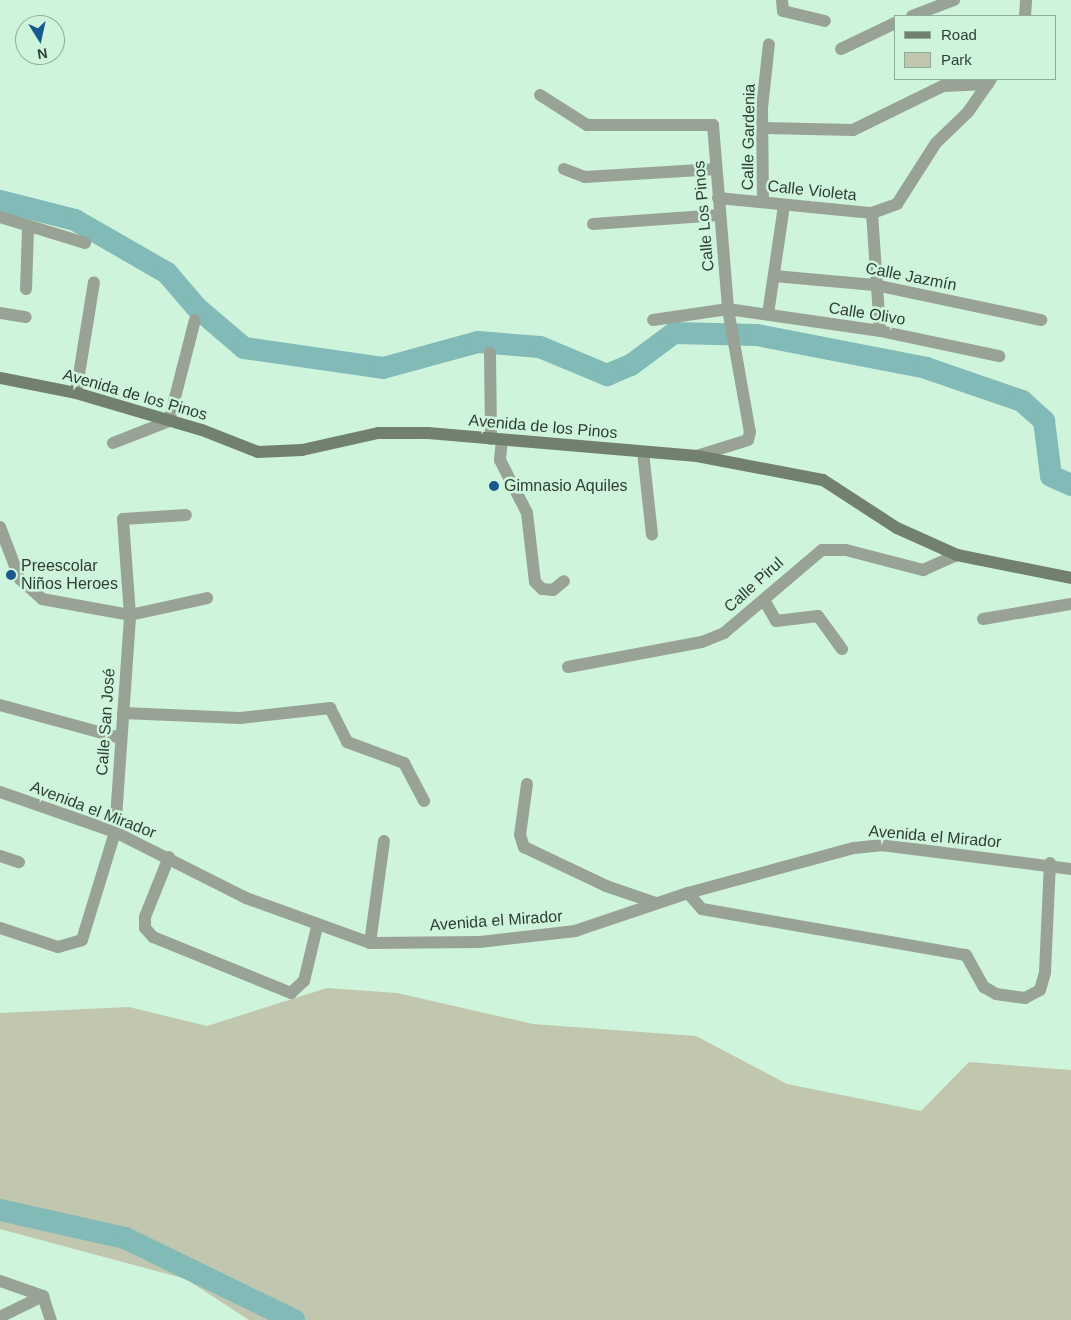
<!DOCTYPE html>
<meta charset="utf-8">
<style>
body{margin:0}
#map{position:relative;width:1071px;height:1320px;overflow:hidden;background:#cff4dc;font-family:Arial,sans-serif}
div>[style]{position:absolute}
.green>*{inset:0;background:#c0c7ae}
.river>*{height:22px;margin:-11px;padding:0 11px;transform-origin:11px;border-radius:11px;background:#82bab8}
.street>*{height:12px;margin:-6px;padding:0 6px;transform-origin:6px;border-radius:6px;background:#99a395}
.secondary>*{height:12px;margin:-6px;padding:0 6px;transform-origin:6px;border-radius:6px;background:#72816d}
.dots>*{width:14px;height:14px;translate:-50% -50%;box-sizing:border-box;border:2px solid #cff4dc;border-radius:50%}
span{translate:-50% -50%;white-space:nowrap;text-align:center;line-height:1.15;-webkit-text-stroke:5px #cff4dc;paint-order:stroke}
.street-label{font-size:16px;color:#2f3e35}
.poi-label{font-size:16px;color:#2f3e35}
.left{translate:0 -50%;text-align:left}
.legend{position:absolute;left:894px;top:15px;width:162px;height:65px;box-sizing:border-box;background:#cff4dc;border:1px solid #8fab99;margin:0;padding:6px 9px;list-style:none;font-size:15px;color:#2f3e35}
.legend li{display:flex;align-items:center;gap:10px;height:25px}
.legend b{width:25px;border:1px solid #8fab99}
.north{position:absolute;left:15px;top:15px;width:50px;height:50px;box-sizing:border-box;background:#cff4dc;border:1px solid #8fab99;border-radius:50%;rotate:170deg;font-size:14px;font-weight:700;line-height:20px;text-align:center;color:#2f3e35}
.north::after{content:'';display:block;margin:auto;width:18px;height:22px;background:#18598e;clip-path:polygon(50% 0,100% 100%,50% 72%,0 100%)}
</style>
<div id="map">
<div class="green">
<div style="clip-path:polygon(327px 988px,397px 993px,533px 1024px,696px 1036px,787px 1084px,921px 1111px,969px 1062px,1071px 1070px,1071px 1320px,249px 1320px,186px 1279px,0 1229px,0 1013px,129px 1007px,207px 1026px)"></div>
</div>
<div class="river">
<div style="left:0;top:201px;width:77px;rotate:14.2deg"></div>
<div style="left:75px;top:220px;width:106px;rotate:29.9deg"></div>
<div style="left:167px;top:273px;width:45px;rotate:49.5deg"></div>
<div style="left:196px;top:307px;width:63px;rotate:40.5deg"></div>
<div style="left:244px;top:348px;width:140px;rotate:8.2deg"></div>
<div style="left:383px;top:368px;width:98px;rotate:-15.3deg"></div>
<div style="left:478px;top:342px;width:62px;rotate:4.6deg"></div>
<div style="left:540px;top:347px;width:73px;rotate:22.7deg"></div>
<div style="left:607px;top:375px;width:26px;rotate:-23deg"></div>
<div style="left:631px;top:365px;width:54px;rotate:-36.7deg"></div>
<div style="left:674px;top:333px;width:83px;rotate:1.4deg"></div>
<div style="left:757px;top:335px;width:172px;rotate:11deg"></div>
<div style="left:926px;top:368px;width:102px;rotate:19deg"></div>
<div style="left:1022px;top:401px;width:30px;rotate:42deg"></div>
<div style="left:1044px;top:421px;width:55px;rotate:82.7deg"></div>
<div style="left:1051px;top:476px;width:22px;rotate:24deg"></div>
<div style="left:0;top:1210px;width:128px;rotate:12.6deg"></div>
<div style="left:125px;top:1238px;width:188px;rotate:25.9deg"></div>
</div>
<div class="street">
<div style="left:782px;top:0;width:11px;rotate:85deg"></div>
<div style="left:783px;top:11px;width:43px;rotate:13.4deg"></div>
<div style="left:912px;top:16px;width:45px;rotate:-20.9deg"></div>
<div style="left:1025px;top:16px;width:16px;rotate:-86deg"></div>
<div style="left:841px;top:49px;width:60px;rotate:-25.7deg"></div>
<div style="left:540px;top:95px;width:56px;rotate:32.6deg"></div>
<div style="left:587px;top:125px;width:126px"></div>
<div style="left:713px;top:125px;width:185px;rotate:85.3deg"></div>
<div style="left:728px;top:309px;width:125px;rotate:79.9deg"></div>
<div style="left:750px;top:432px;width:8px;rotate:104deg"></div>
<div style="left:748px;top:440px;width:53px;rotate:162.6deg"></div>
<div style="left:765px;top:128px;width:88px;rotate:1.3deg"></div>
<div style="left:853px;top:130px;width:100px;rotate:-26.1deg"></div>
<div style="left:943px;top:86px;width:45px;rotate:-2.5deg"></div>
<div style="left:564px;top:169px;width:22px;rotate:21deg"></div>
<div style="left:585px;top:177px;width:131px;rotate:-3.5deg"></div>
<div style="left:718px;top:198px;width:155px;rotate:5.6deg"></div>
<div style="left:872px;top:213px;width:27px;rotate:-20deg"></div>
<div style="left:897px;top:204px;width:72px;rotate:-57.4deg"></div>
<div style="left:936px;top:143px;width:45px;rotate:-44.1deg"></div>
<div style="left:968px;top:112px;width:40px;rotate:-55.1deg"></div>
<div style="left:763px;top:202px;width:94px;rotate:-90.6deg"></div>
<div style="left:762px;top:108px;width:64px;rotate:-83.8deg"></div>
<div style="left:872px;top:213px;width:118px;rotate:86.1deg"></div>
<div style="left:0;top:217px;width:89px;rotate:17deg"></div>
<div style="left:593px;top:224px;width:127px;rotate:-4.1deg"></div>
<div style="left:774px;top:276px;width:101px;rotate:5.1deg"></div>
<div style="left:875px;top:285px;width:170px;rotate:11.9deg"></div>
<div style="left:26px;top:289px;width:61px;rotate:-88.1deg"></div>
<div style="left:0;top:313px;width:26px;rotate:9deg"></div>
<div style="left:768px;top:314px;width:110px;rotate:-81.6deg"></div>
<div style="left:653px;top:320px;width:76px;rotate:-8.3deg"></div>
<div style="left:728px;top:309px;width:154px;rotate:8.2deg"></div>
<div style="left:880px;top:331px;width:122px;rotate:11.9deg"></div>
<div style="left:490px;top:353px;width:86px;rotate:89.3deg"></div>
<div style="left:76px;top:393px;width:112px;rotate:-80.8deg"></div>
<div style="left:502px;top:440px;width:20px;rotate:96deg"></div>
<div style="left:500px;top:460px;width:59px;rotate:63deg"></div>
<div style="left:527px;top:513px;width:69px;rotate:83.4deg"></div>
<div style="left:535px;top:582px;width:10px;rotate:45deg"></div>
<div style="left:542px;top:589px;width:11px;rotate:5deg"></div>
<div style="left:553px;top:590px;width:14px;rotate:-39deg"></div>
<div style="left:113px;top:443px;width:60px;rotate:-21.4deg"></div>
<div style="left:169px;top:421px;width:104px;rotate:-75.6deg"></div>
<div style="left:643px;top:452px;width:83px;rotate:83.8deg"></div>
<div style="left:0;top:527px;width:56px;rotate:69deg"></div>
<div style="left:20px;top:579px;width:30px;rotate:42deg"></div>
<div style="left:42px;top:599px;width:89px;rotate:10.3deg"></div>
<div style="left:130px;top:615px;width:79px;rotate:-12.4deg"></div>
<div style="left:764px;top:600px;width:24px;rotate:60deg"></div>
<div style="left:776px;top:621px;width:42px;rotate:-6.8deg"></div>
<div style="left:818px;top:616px;width:41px;rotate:54deg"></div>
<div style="left:983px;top:619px;width:89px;rotate:-9.7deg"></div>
<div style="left:568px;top:667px;width:136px;rotate:-10.6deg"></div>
<div style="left:702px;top:642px;width:24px;rotate:-22deg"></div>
<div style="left:724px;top:633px;width:128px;rotate:-40.3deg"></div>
<div style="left:822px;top:550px;width:24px"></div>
<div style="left:846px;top:550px;width:80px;rotate:14.6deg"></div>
<div style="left:923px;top:570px;width:37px;rotate:-24deg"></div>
<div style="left:0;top:705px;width:125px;rotate:15.3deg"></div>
<div style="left:123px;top:713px;width:117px;rotate:2.4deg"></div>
<div style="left:240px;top:718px;width:91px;rotate:-6.3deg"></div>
<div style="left:330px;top:708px;width:38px;rotate:63deg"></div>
<div style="left:347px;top:742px;width:61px;rotate:20.2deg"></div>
<div style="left:404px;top:763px;width:43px;rotate:62.2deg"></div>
<div style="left:527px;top:784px;width:51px;rotate:97.8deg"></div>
<div style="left:520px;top:835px;width:13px;rotate:72deg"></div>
<div style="left:524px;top:847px;width:91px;rotate:25.4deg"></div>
<div style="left:606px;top:886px;width:53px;rotate:18.8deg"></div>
<div style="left:0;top:792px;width:122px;rotate:19.2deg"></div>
<div style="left:115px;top:832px;width:147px;rotate:26.7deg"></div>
<div style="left:246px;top:898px;width:132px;rotate:19.9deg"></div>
<div style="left:370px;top:943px;width:110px;rotate:-0.5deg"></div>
<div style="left:480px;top:942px;width:96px;rotate:-6.6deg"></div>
<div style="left:575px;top:931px;width:119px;rotate:-18.6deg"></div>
<div style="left:688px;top:893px;width:172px;rotate:-15.2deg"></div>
<div style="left:854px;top:848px;width:27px;rotate:-6deg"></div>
<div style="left:881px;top:845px;width:192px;rotate:7.2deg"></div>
<div style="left:0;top:856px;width:20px;rotate:18deg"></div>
<div style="left:169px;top:857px;width:65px;rotate:111.8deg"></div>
<div style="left:145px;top:917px;width:11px;rotate:90deg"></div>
<div style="left:145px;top:928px;width:12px;rotate:48deg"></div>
<div style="left:153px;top:937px;width:149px;rotate:22.1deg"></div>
<div style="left:291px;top:993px;width:18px;rotate:-43deg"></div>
<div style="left:304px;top:981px;width:56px;rotate:-76.5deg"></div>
<div style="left:688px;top:893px;width:21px;rotate:49deg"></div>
<div style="left:702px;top:909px;width:268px;rotate:9.9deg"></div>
<div style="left:966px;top:955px;width:37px;rotate:61deg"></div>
<div style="left:984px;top:987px;width:14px;rotate:30deg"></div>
<div style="left:996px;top:994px;width:29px;rotate:8deg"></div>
<div style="left:1025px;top:998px;width:17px;rotate:-28deg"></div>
<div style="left:1040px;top:990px;width:19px;rotate:-74deg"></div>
<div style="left:1045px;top:972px;width:109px;rotate:-87.4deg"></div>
<div style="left:0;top:928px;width:61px;rotate:18.1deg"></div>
<div style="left:58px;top:947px;width:25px;rotate:-16deg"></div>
<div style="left:82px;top:940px;width:113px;rotate:-73deg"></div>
<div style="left:115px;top:832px;width:218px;rotate:-86deg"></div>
<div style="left:130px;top:615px;width:96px;rotate:-94.2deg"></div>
<div style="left:123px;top:519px;width:63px;rotate:-3.6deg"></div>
<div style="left:370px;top:943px;width:103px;rotate:-82.2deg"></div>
<div style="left:0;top:1281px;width:46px;rotate:19.2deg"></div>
<div style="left:43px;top:1296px;width:25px;rotate:72deg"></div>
<div style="left:0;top:1317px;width:48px;rotate:-26deg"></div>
</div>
<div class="secondary">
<div style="left:0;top:378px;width:77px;rotate:11.2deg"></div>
<div style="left:76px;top:393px;width:131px;rotate:16.4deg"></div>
<div style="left:202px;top:430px;width:60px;rotate:21.4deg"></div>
<div style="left:258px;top:452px;width:44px;rotate:-2.6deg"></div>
<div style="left:302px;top:450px;width:78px;rotate:-12.6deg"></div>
<div style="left:378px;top:433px;width:50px"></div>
<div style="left:428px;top:433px;width:270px;rotate:4.9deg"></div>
<div style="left:697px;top:456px;width:128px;rotate:10.8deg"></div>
<div style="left:823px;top:480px;width:88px;rotate:33deg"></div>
<div style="left:897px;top:528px;width:66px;rotate:24.2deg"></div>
<div style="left:957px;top:555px;width:116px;rotate:11.4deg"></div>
</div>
<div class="dots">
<div style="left:494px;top:486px;background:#18598e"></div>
<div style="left:11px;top:575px;background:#18598e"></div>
</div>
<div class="street-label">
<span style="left:749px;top:137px;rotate:-89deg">Calle Gardenia</span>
<span style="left:812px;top:191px;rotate:6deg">Calle Violeta</span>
<span style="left:704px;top:216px;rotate:-95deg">Calle Los Pinos</span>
<span style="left:911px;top:277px;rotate:11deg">Calle Jazmín</span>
<span style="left:867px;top:314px;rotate:9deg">Calle Olivo</span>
<span style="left:135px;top:395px;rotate:16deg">Avenida de los Pinos</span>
<span style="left:543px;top:427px;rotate:5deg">Avenida de los Pinos</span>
<span style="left:754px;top:585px;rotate:-42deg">Calle Pirul</span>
<span style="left:106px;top:722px;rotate:-86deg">Calle San José</span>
<span style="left:93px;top:810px;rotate:21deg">Avenida el Mirador</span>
<span style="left:935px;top:837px;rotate:5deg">Avenida el Mirador</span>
<span style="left:496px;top:921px;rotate:-4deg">Avenida el Mirador</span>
</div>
<div class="poi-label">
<span class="left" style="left:504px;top:486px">Gimnasio Aquiles</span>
<span class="left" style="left:21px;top:575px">Preescolar<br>Niños Heroes</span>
</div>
<ul class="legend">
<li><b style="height:6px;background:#72816d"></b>Road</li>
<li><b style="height:14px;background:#c0c7ae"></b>Park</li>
</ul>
<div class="north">N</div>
</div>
